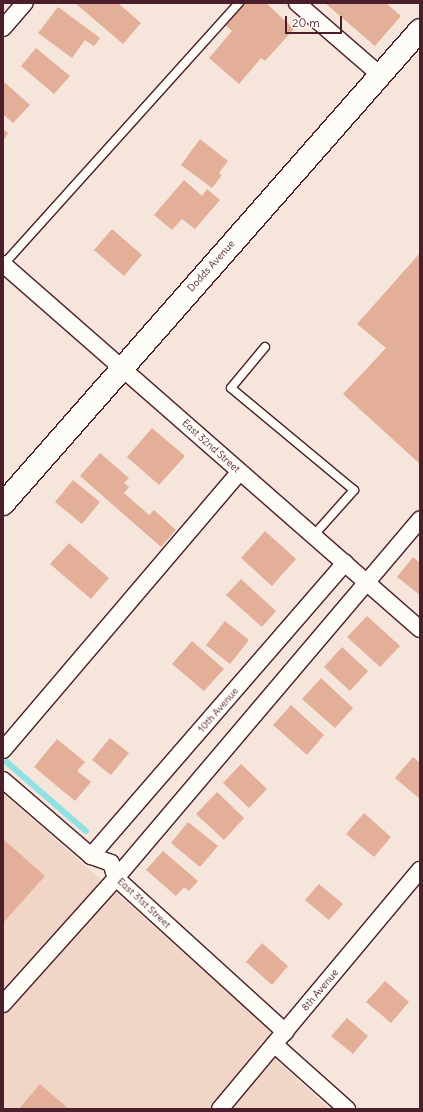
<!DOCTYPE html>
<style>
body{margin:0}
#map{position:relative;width:423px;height:1112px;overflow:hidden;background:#f6e5db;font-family:Delius,sans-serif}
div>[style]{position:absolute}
.built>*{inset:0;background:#f1d5c7}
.stream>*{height:5.5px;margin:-2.75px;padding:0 2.75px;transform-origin:2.75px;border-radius:2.75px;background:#8fe1e6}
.building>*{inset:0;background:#e4af99}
.roads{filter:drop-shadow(1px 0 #4a1f2b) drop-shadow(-1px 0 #4a1f2b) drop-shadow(0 1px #4a1f2b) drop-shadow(0 -1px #4a1f2b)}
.lane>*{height:8px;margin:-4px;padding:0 4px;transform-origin:4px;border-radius:4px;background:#fdfcf7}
.street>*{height:16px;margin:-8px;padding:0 8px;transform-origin:8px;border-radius:8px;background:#fdfcf7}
.secondary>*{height:22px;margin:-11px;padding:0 11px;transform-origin:11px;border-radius:11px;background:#fdfcf7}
span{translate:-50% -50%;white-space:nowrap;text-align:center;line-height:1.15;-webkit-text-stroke:4px #fdfcf7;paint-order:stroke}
.street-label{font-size:10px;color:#4a1f2b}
.frame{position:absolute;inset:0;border:4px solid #4a1f2b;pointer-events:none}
.scale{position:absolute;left:285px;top:16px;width:57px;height:18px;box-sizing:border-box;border:2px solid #4a1f2b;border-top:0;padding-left:5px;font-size:12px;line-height:14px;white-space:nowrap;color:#4a1f2b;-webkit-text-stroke:3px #fdfcf7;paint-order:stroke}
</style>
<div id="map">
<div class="built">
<div style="clip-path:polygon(3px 793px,272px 1031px,260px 1045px,330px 1109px,3px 1109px)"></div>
</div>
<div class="stream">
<div style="left:7px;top:762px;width:105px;rotate:41.1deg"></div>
</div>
<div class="building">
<div style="clip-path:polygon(75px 3px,118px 3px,141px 23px,123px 44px)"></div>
<div style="clip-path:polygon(244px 3px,266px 3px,294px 29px,265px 61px,261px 58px,239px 84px,209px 58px,232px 31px,225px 25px)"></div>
<div style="clip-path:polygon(325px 3px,386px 3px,401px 16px,375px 46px)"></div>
<div style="clip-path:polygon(58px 7px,100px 38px,94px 46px,85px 40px,72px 58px,38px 33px)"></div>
<div style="clip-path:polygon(36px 48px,70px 76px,54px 94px,21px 66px)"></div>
<div style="clip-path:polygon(3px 81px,30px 105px,13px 123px,3px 114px)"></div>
<div style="clip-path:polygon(3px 129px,8px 133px,3px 141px)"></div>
<div style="clip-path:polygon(200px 139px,228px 161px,219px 173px,222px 175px,212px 188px,181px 165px)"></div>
<div style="clip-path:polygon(184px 180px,202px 196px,207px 189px,220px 200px,195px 229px,182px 219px,172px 230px,154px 215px)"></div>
<div style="clip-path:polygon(112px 229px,142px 255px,124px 276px,94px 250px)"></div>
<div style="clip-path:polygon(420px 253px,420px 464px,343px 394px,386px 348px,357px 324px)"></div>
<div style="clip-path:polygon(152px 428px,185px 456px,159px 485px,127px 457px)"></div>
<div style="clip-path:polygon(100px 453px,129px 478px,124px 483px,129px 487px,124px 493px,149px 515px,154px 510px,176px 530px,161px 547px,80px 476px)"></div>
<div style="clip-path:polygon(73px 480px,100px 502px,82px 524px,55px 502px)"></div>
<div style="clip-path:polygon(265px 531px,296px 559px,272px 586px,241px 558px)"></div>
<div style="clip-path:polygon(69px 543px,109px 578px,91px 599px,50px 564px)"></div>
<div style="clip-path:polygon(413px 557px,420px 563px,420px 595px,397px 577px)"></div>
<div style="clip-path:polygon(241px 579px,276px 611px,262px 627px,226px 595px)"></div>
<div style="clip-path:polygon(367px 616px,400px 646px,380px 667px,347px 637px)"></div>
<div style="clip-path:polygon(225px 621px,249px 640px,230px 664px,206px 645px)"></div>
<div style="clip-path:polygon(192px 641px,224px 669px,204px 691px,172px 664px)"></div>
<div style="clip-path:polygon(342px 647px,368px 671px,350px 691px,324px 667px)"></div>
<div style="clip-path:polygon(321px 678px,353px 708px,335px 728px,302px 699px)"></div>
<div style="clip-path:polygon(291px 705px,324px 735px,307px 755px,273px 725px)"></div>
<div style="clip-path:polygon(110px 738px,129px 753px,111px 775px,92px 760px)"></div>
<div style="clip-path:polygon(57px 739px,85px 762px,77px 771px,91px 782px,75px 801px,34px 767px)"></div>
<div style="clip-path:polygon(413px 757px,420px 763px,420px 799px,395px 778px)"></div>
<div style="clip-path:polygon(241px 764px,267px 789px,249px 808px,223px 783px)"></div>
<div style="clip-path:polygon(217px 792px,244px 818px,224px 840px,196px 814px)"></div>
<div style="clip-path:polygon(364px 813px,391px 837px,374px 857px,346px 834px)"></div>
<div style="clip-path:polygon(188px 822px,218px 846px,200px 867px,171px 843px)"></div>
<div style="clip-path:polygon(3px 839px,45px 876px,3px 923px)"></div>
<div style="clip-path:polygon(163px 851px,198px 881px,189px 891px,184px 887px,176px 896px,146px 870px)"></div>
<div style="clip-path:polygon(319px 884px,343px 904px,329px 920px,305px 900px)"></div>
<div style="clip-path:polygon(262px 943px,288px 966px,272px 985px,246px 962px)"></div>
<div style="clip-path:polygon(385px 981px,409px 1002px,391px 1023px,366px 1002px)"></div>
<div style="clip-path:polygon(347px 1018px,368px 1036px,353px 1054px,331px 1036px)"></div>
<div style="clip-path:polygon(40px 1084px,69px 1109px,19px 1109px)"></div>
</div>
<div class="roads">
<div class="lane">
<div style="left:3px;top:265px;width:353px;rotate:-48deg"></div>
<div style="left:265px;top:347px;width:53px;rotate:129.7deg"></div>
<div style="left:231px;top:388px;width:160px;rotate:39.7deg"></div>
<div style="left:354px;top:490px;width:62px;rotate:131.7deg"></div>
</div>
<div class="street">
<div style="left:297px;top:3px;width:110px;rotate:40.9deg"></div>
<div style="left:3px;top:28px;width:33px;rotate:-49deg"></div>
<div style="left:3px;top:264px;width:554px;rotate:41.2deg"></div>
<div style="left:3px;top:750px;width:365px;rotate:-49.6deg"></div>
<div style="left:3px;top:780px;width:116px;rotate:40.8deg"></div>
<div style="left:91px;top:856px;width:21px;rotate:19deg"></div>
<div style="left:111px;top:863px;width:16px;rotate:72deg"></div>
<div style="left:116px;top:878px;width:229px;rotate:42.3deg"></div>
<div style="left:91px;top:856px;width:388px;rotate:-49.1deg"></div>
<div style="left:3px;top:1004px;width:169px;rotate:-48.1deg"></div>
<div style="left:116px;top:878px;width:470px;rotate:-49.7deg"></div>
<div style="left:274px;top:1044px;width:98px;rotate:41.7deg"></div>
<div style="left:220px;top:1109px;width:312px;rotate:-50.1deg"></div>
</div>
<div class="secondary">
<div style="left:3px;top:504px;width:631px;rotate:-48.66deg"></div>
</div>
</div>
<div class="street-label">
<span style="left:211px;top:266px;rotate:-48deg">Dodds Avenue</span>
<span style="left:211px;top:446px;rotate:42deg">East 32nd Street</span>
<span style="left:218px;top:710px;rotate:-49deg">10th Avenue</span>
<span style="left:144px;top:903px;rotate:43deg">East 31st Street</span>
<span style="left:320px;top:990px;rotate:-50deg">8th Avenue</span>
</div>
<div class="frame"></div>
<div class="scale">20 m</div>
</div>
